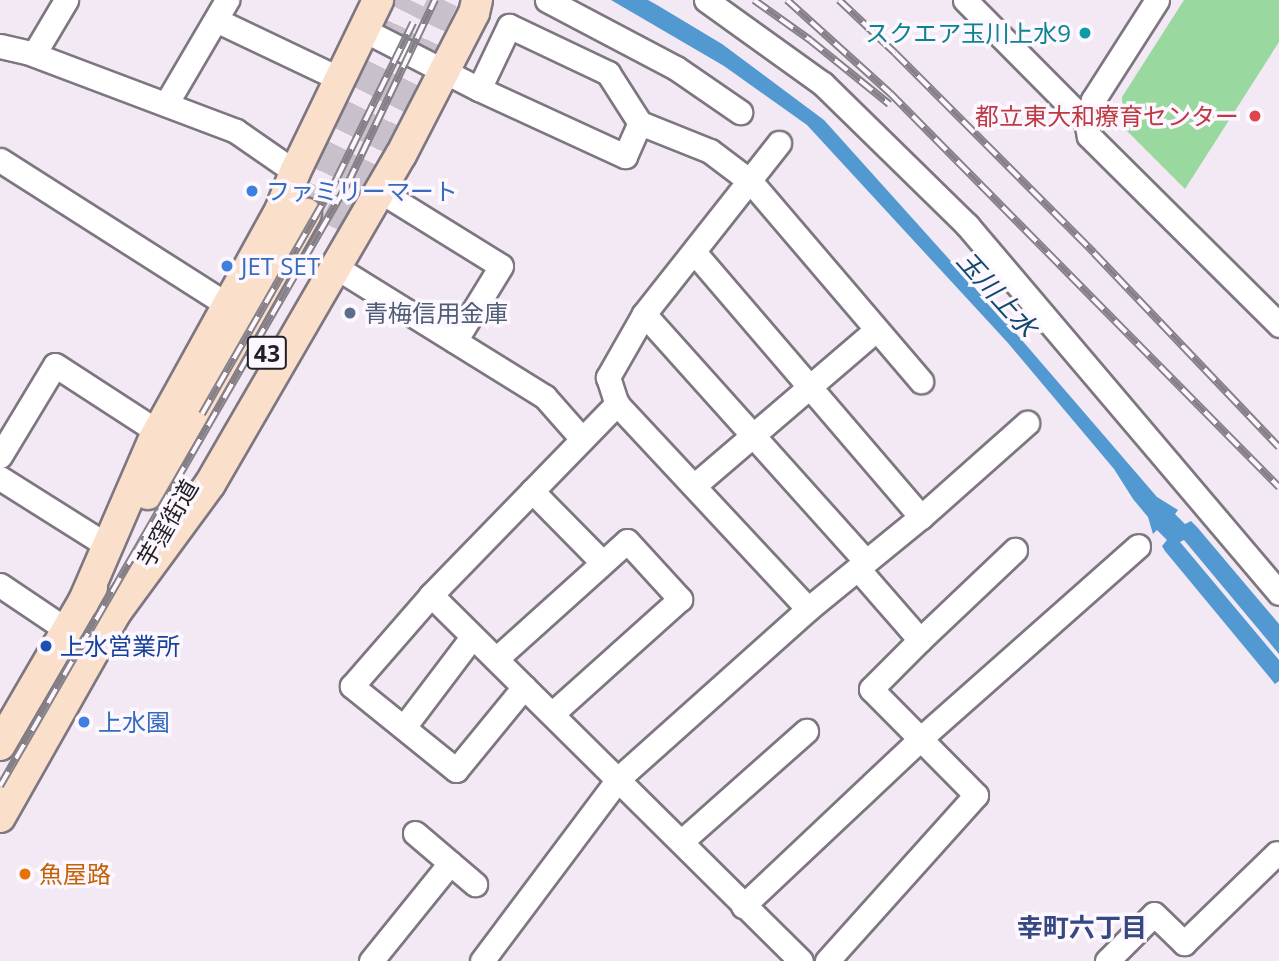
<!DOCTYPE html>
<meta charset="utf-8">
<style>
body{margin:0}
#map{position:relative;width:1279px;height:961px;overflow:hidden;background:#f2e9f5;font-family:"Open Sans","Noto Sans JP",sans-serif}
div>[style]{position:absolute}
.green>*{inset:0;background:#99d89e}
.water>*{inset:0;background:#5199d0}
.major-tunnel>*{height:30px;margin-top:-15px;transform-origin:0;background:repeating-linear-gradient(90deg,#c8c1cb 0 30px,transparent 0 45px)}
.roads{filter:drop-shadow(2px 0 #7e7680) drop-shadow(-2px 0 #7e7680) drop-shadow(0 2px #7e7680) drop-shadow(0 -2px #7e7680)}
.minor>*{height:23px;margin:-11.5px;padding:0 11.5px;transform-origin:11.5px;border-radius:11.5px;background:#fff}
.major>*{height:30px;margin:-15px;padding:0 15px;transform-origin:15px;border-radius:15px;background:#fae0ca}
.rail>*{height:8px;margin-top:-4px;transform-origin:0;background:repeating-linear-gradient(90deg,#fdf8ff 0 16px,#868088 0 32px);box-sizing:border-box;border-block:2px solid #868088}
.dots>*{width:19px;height:19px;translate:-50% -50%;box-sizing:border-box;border:4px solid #fdf8ff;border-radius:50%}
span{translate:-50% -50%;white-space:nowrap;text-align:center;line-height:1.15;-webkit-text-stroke:7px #fdf8ff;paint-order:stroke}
.shield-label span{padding:2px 5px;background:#fdf8ff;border:2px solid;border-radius:5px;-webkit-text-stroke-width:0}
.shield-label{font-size:23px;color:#221f23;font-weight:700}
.culture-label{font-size:24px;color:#0d838f}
.right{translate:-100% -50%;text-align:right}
.health-label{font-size:24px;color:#be3a42}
.shop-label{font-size:24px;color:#366cbe}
.left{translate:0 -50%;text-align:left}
.service-label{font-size:24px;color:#4e5e75}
.street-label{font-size:24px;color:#221f23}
.transit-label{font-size:24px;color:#164399}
.food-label{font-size:24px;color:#c56008}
.water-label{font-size:26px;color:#11486d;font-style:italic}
.neighbourhood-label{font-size:26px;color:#364882;font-weight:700}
</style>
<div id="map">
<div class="green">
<div style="clip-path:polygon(1184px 0,1279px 0,1279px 42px,1185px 189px,1124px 128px,1122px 97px)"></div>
</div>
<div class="water">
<div style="clip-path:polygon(611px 0,648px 0,657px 5px,722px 44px,824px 120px,1020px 338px,1157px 497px,1178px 510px,1175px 514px,1185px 524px,1191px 521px,1197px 527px,1279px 624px,1279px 654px,1184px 540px,1180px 542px,1279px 660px,1279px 681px,1275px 684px,1165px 551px,1162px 546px,1167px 540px,1157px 530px,1153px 534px,1148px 517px,1133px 499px,1114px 469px,1008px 343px,807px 125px,724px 66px)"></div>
</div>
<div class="major-tunnel">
<div style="left:306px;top:214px;width:238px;rotate:-63.9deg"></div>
<div style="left:334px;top:228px;width:253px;rotate:-64.4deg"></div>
</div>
<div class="roads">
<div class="minor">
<div style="left:547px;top:0;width:146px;rotate:27.8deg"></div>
<div style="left:676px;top:68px;width:78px;rotate:34.5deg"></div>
<div style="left:706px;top:0;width:144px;rotate:35.7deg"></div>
<div style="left:823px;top:84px;width:202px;rotate:44.4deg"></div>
<div style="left:967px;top:225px;width:482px;rotate:49.7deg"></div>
<div style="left:965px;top:0;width:172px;rotate:45.2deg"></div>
<div style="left:1157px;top:0;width:119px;rotate:122.6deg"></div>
<div style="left:1093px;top:100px;width:23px;rotate:108deg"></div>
<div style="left:1086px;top:122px;width:14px;rotate:78deg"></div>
<div style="left:1089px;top:136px;width:268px;rotate:44.8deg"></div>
<div style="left:216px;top:20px;width:137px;rotate:25.4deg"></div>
<div style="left:364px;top:30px;width:129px;rotate:27.2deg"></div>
<div style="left:479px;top:89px;width:161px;rotate:24.7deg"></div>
<div style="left:625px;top:156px;width:36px;rotate:-66deg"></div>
<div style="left:640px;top:123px;width:75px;rotate:21.8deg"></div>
<div style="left:710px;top:151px;width:51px;rotate:37.1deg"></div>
<div style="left:751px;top:182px;width:262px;rotate:49.5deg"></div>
<div style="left:0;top:46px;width:28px;rotate:13deg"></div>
<div style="left:27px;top:52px;width:223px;rotate:20.7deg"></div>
<div style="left:236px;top:131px;width:72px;rotate:34.8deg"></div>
<div style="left:34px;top:54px;width:63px;rotate:-59.3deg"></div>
<div style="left:479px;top:89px;width:70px;rotate:-64.5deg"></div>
<div style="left:509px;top:26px;width:110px;rotate:25.4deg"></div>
<div style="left:608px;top:73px;width:59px;rotate:57.4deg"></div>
<div style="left:166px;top:104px;width:121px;rotate:-59.6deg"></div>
<div style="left:779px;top:143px;width:218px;rotate:128.3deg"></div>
<div style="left:644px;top:314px;width:73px;rotate:119.7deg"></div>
<div style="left:608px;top:377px;width:28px;rotate:72deg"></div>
<div style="left:617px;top:404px;width:280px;rotate:47deg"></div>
<div style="left:0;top:160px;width:270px;rotate:32.5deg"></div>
<div style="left:380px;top:191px;width:142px;rotate:31.8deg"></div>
<div style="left:501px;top:266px;width:88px;rotate:121.5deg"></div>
<div style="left:694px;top:252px;width:349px;rotate:49.4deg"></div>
<div style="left:334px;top:266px;width:248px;rotate:31.8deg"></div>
<div style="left:545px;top:397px;width:56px;rotate:48.6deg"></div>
<div style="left:644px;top:314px;width:332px;rotate:48.1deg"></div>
<div style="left:0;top:456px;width:106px;rotate:-58.9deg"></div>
<div style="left:55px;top:365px;width:123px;rotate:33deg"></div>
<div style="left:0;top:478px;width:128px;rotate:32.2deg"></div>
<div style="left:695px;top:485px;width:238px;rotate:-40.6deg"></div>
<div style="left:532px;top:491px;width:100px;rotate:45.4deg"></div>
<div style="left:0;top:585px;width:81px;rotate:33.9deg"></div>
<div style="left:431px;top:595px;width:520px;rotate:44.69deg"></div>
<div style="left:920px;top:640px;width:131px;rotate:-43.5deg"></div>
<div style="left:496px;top:659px;width:176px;rotate:-42deg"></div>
<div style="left:627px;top:541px;width:79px;rotate:47.6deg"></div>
<div style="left:680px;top:599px;width:172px;rotate:138.1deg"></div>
<div style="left:524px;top:687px;width:107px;rotate:129.3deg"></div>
<div style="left:456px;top:770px;width:134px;rotate:-141.1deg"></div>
<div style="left:352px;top:686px;width:121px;rotate:-49deg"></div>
<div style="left:431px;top:595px;width:267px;rotate:-45.8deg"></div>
<div style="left:404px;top:727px;width:113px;rotate:-52.9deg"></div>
<div style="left:415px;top:833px;width:79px;rotate:40.4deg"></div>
<div style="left:682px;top:841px;width:166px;rotate:-41.6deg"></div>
<div style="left:743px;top:906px;width:243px;rotate:-43.3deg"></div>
<div style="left:920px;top:739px;width:291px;rotate:-41.5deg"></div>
<div style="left:371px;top:961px;width:126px;rotate:-51.1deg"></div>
<div style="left:482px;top:961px;width:227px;rotate:-53.2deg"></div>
<div style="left:618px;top:779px;width:255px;rotate:-41.8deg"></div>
<div style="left:808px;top:609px;width:146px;rotate:-39.2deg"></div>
<div style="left:921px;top:517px;width:142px;rotate:-41.6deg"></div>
<div style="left:827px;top:961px;width:223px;rotate:-48.1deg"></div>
<div style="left:976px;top:795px;width:149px;rotate:-134.7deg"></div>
<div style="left:871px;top:689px;width:69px;rotate:-45deg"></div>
<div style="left:920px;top:640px;width:94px;rotate:-131.1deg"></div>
<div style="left:1107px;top:961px;width:66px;rotate:-45deg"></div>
<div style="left:1154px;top:914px;width:42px;rotate:44deg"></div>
<div style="left:1184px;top:943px;width:129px;rotate:-44.1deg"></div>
</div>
<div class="major">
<div style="left:148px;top:494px;width:322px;rotate:-60.6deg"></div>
<div style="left:83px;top:603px;width:181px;rotate:-66.6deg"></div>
<div style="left:155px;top:437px;width:258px;rotate:-61.1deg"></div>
<div style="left:280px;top:211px;width:42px;rotate:-69deg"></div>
<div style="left:295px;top:172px;width:191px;rotate:-64.2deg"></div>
<div style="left:113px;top:616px;width:164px;rotate:-53.7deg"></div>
<div style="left:210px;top:484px;width:380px;rotate:-59.9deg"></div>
<div style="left:401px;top:155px;width:160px;rotate:-62.8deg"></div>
<div style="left:474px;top:13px;width:13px;rotate:-77deg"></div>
<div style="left:0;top:745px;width:183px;rotate:-59.8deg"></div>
<div style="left:0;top:817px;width:252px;rotate:-60.5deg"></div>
</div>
</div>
<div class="rail">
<div style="left:754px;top:0;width:69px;rotate:35.5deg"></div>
<div style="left:810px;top:40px;width:102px;rotate:39deg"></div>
<div style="left:787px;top:0;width:139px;rotate:42.1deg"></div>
<div style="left:890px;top:93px;width:554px;rotate:45.37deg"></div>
<div style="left:839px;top:0;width:77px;rotate:43.4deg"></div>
<div style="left:895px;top:53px;width:282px;rotate:45.1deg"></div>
<div style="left:1094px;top:253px;width:268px;rotate:46.4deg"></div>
<div style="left:202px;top:414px;width:272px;rotate:-60.2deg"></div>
<div style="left:337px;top:178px;width:173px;rotate:-63.9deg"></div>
<div style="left:0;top:786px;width:696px;rotate:-60.01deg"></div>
<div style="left:348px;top:183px;width:203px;rotate:-64.6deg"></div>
</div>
<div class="dots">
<div style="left:1085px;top:33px;background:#0f9aa8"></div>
<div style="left:1255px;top:116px;background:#e0444e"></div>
<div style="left:252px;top:191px;background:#3f7fe0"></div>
<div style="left:227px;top:266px;background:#3f7fe0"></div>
<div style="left:350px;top:313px;background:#5c6f8a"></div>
<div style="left:46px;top:646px;background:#1a4fb4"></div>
<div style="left:84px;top:722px;background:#3f7fe0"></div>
<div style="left:25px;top:874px;background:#e8710a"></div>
</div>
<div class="shield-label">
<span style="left:267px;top:353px">43</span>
</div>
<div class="culture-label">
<span class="right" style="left:1071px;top:33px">スクエア玉川上水9</span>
</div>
<div class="health-label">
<span class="right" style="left:1239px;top:116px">都立東大和療育センター</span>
</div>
<div class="shop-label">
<span class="left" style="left:266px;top:191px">ファミリーマート</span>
<span class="left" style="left:241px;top:266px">JET SET</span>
<span class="left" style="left:98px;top:722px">上水園</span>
</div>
<div class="service-label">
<span class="left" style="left:364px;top:313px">青梅信用金庫</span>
</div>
<div class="street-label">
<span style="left:167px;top:523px;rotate:-60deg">芋窪街道</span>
</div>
<div class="transit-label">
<span class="left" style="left:60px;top:646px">上水営業所</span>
</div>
<div class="food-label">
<span class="left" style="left:39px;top:874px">魚屋路</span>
</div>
<div class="water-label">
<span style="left:997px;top:294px;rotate:48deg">玉川上水</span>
</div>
<div class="neighbourhood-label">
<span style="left:1082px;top:928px">幸町六丁目</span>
</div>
</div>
